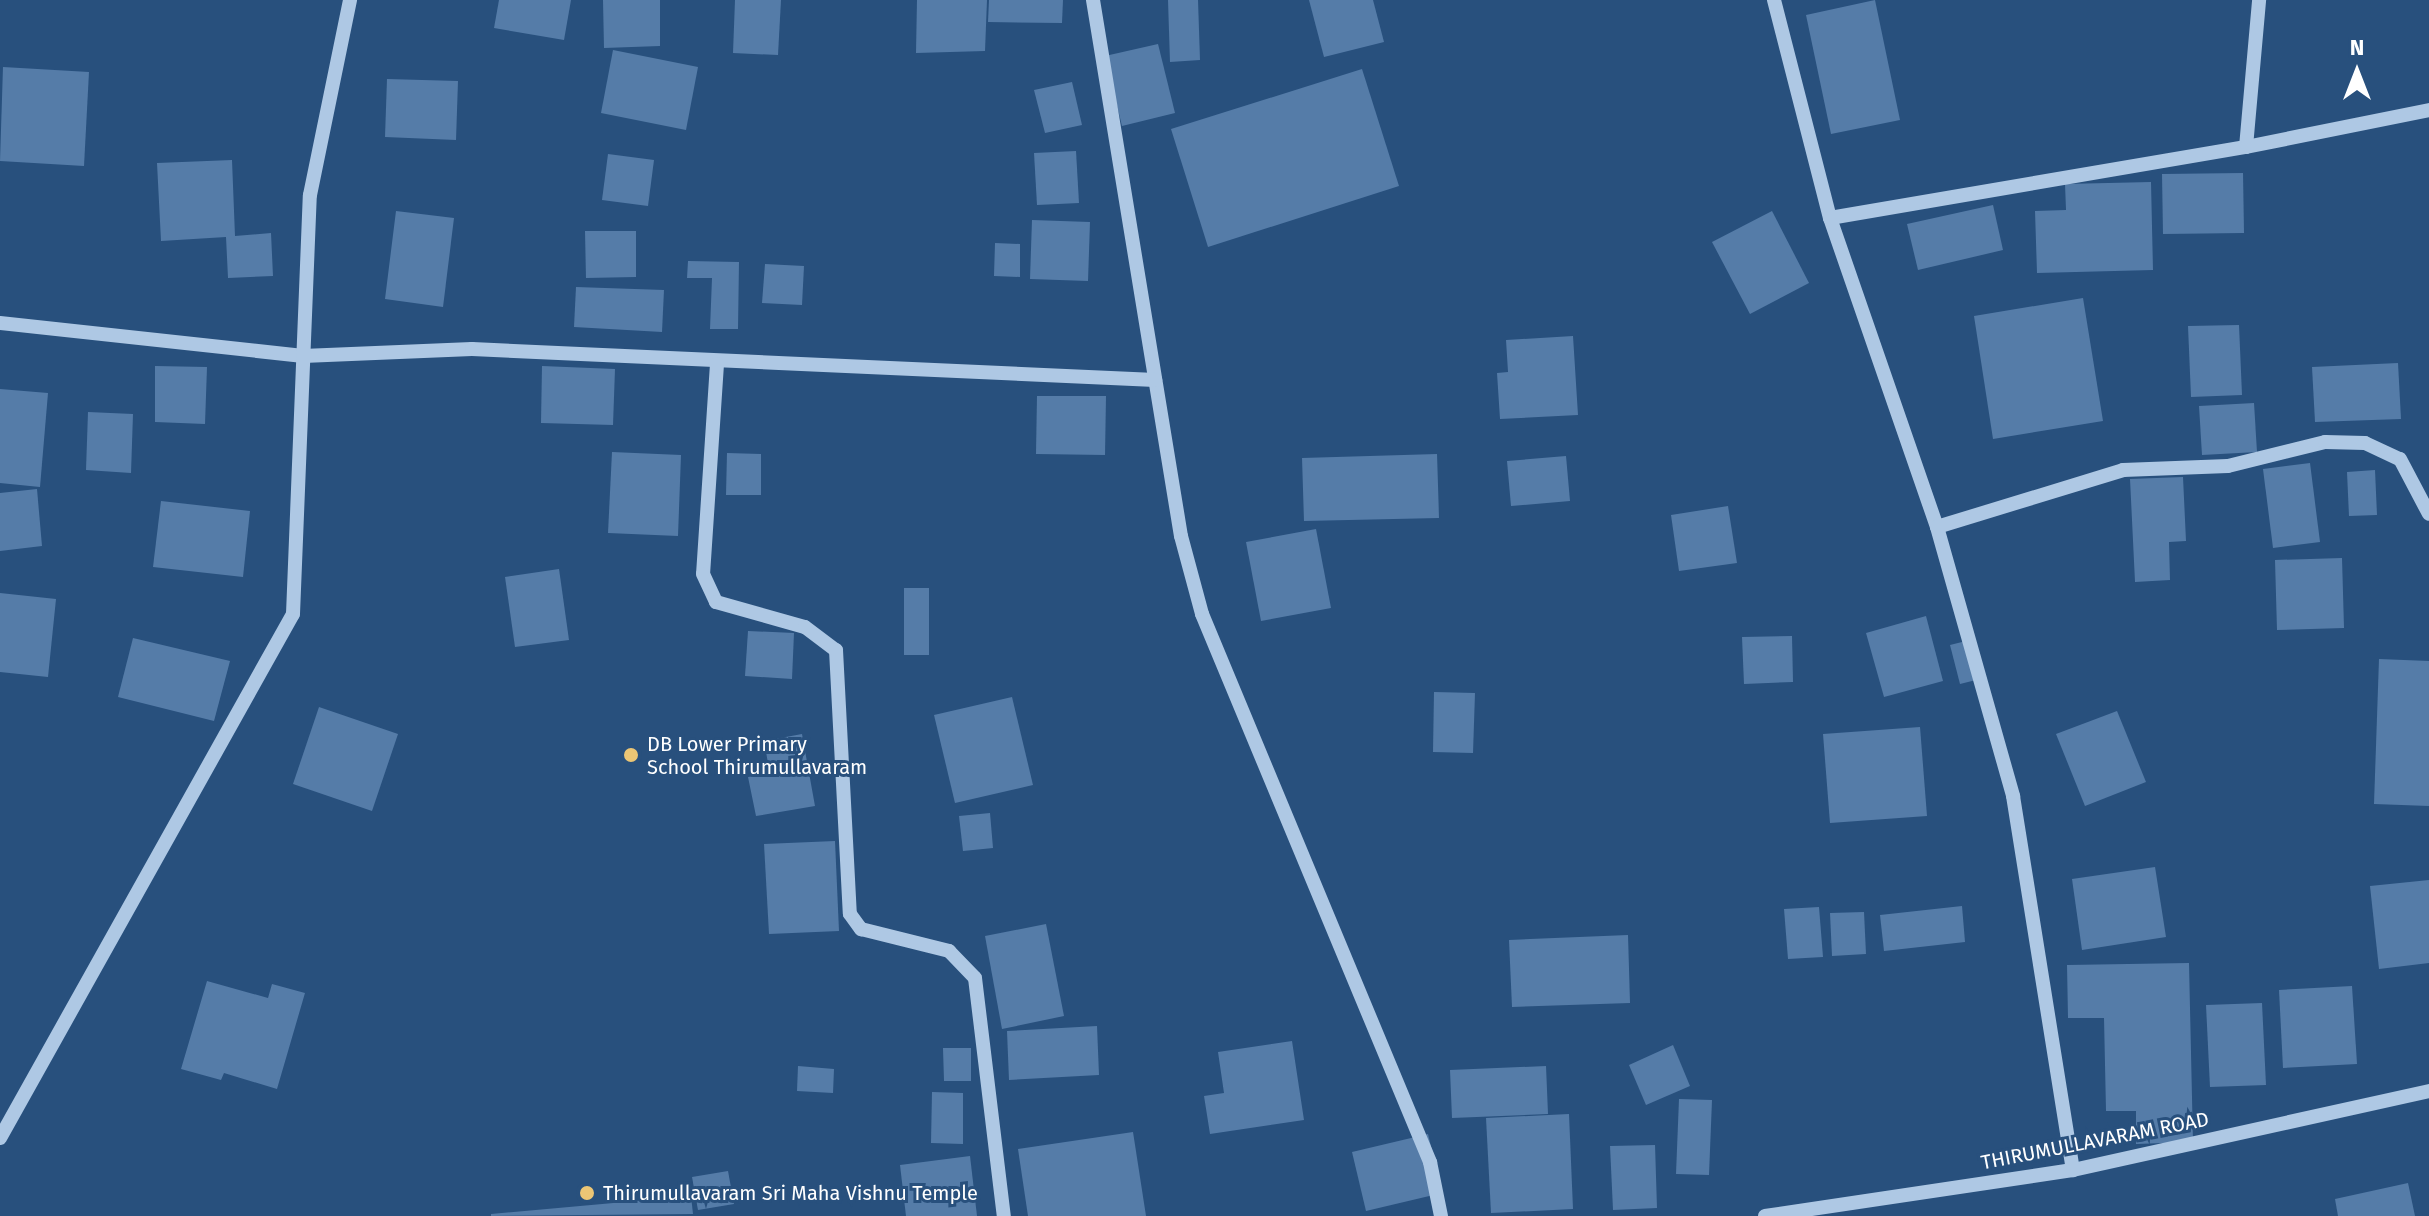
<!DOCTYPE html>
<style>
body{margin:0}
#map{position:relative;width:2429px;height:1216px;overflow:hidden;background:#28507d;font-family:"Fira Sans",sans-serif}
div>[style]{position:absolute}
.building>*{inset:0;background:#557ca8}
.minor>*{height:14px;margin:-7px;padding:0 7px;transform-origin:7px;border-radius:7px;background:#aec8e4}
.dots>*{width:22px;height:22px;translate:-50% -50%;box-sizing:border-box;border:4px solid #28507d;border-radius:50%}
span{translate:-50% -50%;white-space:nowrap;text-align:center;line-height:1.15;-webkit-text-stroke:6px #28507d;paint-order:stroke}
.poi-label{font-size:20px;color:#fff}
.left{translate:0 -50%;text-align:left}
.street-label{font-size:20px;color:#fff}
.north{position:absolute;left:2317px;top:32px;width:80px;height:80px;-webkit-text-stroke:6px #28507d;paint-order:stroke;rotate:0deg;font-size:22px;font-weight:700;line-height:32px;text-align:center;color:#fff}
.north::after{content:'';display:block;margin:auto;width:28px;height:36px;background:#fff;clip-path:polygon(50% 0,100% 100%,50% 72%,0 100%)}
</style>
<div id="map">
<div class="building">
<div style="clip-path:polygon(499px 0,571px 0,564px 40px,494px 28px)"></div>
<div style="clip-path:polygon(603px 0,660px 0,660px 46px,604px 48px)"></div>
<div style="clip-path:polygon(735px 0,781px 0,778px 55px,733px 53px)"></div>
<div style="clip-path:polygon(917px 0,987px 0,985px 51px,916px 53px)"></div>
<div style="clip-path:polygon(989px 0,1063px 0,1062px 23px,988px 22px)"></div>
<div style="clip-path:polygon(1168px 0,1198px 0,1200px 60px,1170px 62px)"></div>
<div style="clip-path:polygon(1309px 0,1373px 0,1384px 42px,1324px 57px)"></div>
<div style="clip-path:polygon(1875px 0,1900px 120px,1831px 134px,1806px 15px)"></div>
<div style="clip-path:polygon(1158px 44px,1175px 113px,1122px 126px,1105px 56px)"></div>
<div style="clip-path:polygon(613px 50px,698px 67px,686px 130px,601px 113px)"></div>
<div style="clip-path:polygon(3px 67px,89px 72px,84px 166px,0 161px)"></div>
<div style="clip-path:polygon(1362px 69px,1399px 186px,1208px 247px,1171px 129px)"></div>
<div style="clip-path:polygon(387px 79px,458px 81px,456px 140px,385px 137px)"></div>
<div style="clip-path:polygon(1072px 82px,1082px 125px,1045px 133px,1034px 90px)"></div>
<div style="clip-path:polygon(1076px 151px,1079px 203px,1037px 205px,1034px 153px)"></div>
<div style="clip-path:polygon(608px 154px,654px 160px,648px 206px,602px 200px)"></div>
<div style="clip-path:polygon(232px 160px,235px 236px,271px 233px,273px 276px,228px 278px,226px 237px,161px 241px,157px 163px)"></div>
<div style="clip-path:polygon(2243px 173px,2244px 233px,2163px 234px,2162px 174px)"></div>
<div style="clip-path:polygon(2151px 182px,2153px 270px,2037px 273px,2035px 211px,2066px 210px,2065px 184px)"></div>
<div style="clip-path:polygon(1993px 205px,2003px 250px,1918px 270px,1907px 224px)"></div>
<div style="clip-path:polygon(396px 211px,454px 218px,443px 307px,385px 299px)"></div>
<div style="clip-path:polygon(1772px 211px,1809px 283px,1750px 314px,1712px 242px)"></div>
<div style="clip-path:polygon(1032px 220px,1090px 222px,1088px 281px,1030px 279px)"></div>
<div style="clip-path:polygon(585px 231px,636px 231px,636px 277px,586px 278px)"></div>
<div style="clip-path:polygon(995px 243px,1020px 244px,1020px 277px,994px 276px)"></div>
<div style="clip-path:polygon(688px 261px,739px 262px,738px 329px,710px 329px,712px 278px,687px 278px)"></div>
<div style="clip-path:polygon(765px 264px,804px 266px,802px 305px,762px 303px)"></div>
<div style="clip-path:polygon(576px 287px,664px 290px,662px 332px,574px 327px)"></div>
<div style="clip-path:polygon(2083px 298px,2103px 421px,1993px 439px,1974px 316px)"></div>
<div style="clip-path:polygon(2239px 325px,2242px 395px,2191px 397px,2188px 326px)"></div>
<div style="clip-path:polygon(1573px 336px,1578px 415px,1500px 419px,1497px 373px,1508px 372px,1506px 340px)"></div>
<div style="clip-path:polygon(2398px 363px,2401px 419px,2315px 422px,2312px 367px)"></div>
<div style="clip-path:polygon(155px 366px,207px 367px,205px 424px,155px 422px)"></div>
<div style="clip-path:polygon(542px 366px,615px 369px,613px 425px,541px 423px)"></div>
<div style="clip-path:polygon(0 389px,48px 393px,40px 487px,0 483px)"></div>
<div style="clip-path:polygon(1037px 396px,1106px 396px,1105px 455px,1036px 454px)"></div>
<div style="clip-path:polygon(2254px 403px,2257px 452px,2202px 455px,2199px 406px)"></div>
<div style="clip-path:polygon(88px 412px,133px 414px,131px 473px,86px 470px)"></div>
<div style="clip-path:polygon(612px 452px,681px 455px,678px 536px,608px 533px)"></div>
<div style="clip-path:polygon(727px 453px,761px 454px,761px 495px,726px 495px)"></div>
<div style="clip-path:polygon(1437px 454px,1439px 518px,1304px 521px,1302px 458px)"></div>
<div style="clip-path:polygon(1566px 456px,1570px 501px,1511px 506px,1507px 461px)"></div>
<div style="clip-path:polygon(2310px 463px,2320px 542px,2273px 548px,2263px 469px)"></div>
<div style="clip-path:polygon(2375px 470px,2377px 515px,2349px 516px,2347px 472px)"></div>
<div style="clip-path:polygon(2183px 477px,2186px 541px,2169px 542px,2170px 580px,2135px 582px,2130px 479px)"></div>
<div style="clip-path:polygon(37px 489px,42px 546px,0 551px,0 493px)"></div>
<div style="clip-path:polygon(161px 501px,250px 511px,243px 577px,153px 567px)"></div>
<div style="clip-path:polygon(1728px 506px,1737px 563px,1679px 571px,1671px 515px)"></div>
<div style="clip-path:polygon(1316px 529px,1331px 608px,1261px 621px,1246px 542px)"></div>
<div style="clip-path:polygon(2342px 558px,2344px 628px,2277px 630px,2275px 560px)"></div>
<div style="clip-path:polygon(559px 569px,569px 640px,515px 647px,505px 577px)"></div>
<div style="clip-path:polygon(904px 588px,929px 588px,929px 655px,904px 655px)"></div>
<div style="clip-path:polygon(0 593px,56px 599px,48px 677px,0 672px)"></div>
<div style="clip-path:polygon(1926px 616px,1943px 681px,1884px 697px,1866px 633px)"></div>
<div style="clip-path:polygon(748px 631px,794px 633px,792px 679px,745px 676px)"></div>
<div style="clip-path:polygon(1792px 636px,1793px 682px,1744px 684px,1742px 637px)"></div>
<div style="clip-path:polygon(133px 638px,230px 661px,214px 721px,118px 697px)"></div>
<div style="clip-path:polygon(1966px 641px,1976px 680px,1960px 684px,1950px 645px)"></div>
<div style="clip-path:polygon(2379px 659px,2429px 661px,2429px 806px,2374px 804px)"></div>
<div style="clip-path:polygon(1434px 692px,1475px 693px,1473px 753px,1433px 752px)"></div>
<div style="clip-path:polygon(1012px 697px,1033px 785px,955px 803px,934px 715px)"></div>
<div style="clip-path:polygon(319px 707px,398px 734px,372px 811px,293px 784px)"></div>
<div style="clip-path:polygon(2117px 711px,2146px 782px,2085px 806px,2056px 734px)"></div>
<div style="clip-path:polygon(1920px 727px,1927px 816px,1830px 823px,1823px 734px)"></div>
<div style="clip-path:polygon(802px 734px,815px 806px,756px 816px,748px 777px,770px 774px,764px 741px)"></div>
<div style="clip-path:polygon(990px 813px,993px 848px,963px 851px,959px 816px)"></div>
<div style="clip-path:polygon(835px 841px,839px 931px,769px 934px,764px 844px)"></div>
<div style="clip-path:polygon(2155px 867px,2166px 937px,2082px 950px,2072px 879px)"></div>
<div style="clip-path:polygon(2429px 880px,2429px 963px,2379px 969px,2370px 886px)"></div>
<div style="clip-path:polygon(1962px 906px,1965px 942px,1884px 951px,1880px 915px)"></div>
<div style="clip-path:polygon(1819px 907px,1823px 957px,1788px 959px,1784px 909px)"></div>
<div style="clip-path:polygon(1864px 912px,1866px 954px,1832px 956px,1830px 913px)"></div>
<div style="clip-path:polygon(1046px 924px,1064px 1016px,1002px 1029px,985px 936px)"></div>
<div style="clip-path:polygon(1628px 935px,1630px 1003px,1512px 1007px,1509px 940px)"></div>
<div style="clip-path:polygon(2189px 963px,2193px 1142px,2136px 1144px,2136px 1111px,2106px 1111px,2104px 1018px,2068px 1018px,2067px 965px)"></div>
<div style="clip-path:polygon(207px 981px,268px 998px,272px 984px,305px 993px,277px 1089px,224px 1073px,221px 1080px,181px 1069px)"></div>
<div style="clip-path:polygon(2352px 986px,2357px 1064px,2283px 1068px,2279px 990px)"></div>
<div style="clip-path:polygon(2262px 1003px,2266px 1085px,2210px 1087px,2206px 1005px)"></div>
<div style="clip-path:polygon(1097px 1026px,1099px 1075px,1009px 1080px,1007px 1031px)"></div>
<div style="clip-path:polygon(1292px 1041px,1304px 1120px,1210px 1134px,1204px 1096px,1224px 1093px,1218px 1052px)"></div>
<div style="clip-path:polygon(1673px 1045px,1690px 1086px,1646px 1105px,1629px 1065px)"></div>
<div style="clip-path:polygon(943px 1048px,971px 1048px,971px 1081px,944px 1081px)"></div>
<div style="clip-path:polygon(798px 1066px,834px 1069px,833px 1093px,797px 1091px)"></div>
<div style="clip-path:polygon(1546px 1066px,1548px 1114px,1452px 1118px,1450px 1070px)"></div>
<div style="clip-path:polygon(932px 1092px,963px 1093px,963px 1144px,931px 1143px)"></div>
<div style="clip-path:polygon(1679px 1099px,1712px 1100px,1709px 1175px,1676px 1174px)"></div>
<div style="clip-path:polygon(1569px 1114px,1573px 1209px,1491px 1213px,1486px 1118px)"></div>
<div style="clip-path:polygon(1133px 1132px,1146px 1216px,1028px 1216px,1018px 1149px)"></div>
<div style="clip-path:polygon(1428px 1134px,1442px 1193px,1366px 1211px,1352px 1152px)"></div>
<div style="clip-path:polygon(1655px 1145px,1657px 1208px,1613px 1210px,1610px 1146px)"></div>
<div style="clip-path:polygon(970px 1156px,977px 1216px,906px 1216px,900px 1165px)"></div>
<div style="clip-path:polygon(728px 1171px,734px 1204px,698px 1210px,692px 1177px)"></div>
<div style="clip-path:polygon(2408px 1183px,2415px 1216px,2338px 1216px,2335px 1199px)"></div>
<div style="clip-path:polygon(691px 1196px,693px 1214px,491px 1216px,491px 1214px)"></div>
</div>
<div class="minor">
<div style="left:1093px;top:0;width:543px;rotate:80.68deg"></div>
<div style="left:1181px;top:536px;width:81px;rotate:74.9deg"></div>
<div style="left:1202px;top:614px;width:594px;rotate:67.41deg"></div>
<div style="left:1430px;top:1162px;width:55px;rotate:78.5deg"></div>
<div style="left:1774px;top:0;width:225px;rotate:75.6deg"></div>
<div style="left:1830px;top:218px;width:327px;rotate:70.9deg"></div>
<div style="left:1937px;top:527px;width:280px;rotate:74.2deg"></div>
<div style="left:2013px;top:796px;width:379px;rotate:80.9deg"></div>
<div style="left:2246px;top:147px;width:148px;rotate:-84.9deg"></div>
<div style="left:1830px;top:218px;width:422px;rotate:-9.7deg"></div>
<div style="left:2246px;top:147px;width:187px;rotate:-11.4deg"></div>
<div style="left:0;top:323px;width:305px;rotate:6.2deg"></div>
<div style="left:303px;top:356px;width:169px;rotate:-2.4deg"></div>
<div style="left:472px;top:349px;width:684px;rotate:2.6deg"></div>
<div style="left:717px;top:364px;width:210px;rotate:93.8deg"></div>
<div style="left:703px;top:574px;width:31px;rotate:65deg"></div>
<div style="left:716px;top:602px;width:92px;rotate:15.7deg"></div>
<div style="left:805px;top:627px;width:39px;rotate:37deg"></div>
<div style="left:836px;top:650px;width:264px;rotate:87deg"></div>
<div style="left:850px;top:914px;width:19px;rotate:54deg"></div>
<div style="left:861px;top:929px;width:91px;rotate:14deg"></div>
<div style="left:949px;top:951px;width:37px;rotate:46deg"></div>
<div style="left:975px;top:978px;width:240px;rotate:83.1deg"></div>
<div style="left:1937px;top:527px;width:195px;rotate:-17deg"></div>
<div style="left:2123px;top:470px;width:105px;rotate:-2.2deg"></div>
<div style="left:2228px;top:466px;width:100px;rotate:-13.9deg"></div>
<div style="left:2325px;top:442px;width:40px;rotate:1.4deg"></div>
<div style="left:2365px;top:443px;width:38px;rotate:25deg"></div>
<div style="left:2400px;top:459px;width:62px;rotate:62.2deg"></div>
<div style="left:0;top:1138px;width:600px;rotate:-60.79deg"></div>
<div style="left:293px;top:614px;width:419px;rotate:-87.7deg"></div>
<div style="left:310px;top:195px;width:199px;rotate:-78.4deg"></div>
<div style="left:1765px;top:1216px;width:311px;rotate:-8.5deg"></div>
<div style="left:2073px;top:1170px;width:365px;rotate:-12.5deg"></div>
</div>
<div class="dots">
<div style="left:631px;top:755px;background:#ecc675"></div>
<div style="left:587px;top:1193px;background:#ecc675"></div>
</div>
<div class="poi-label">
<span class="left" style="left:647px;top:756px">DB Lower Primary<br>School Thirumullavaram</span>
<span class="left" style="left:603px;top:1193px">Thirumullavaram Sri Maha Vishnu Temple</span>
</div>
<div class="street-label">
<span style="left:2095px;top:1141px;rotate:-11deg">THIRUMULLAVARAM ROAD</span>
</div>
<div class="north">N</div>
</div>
